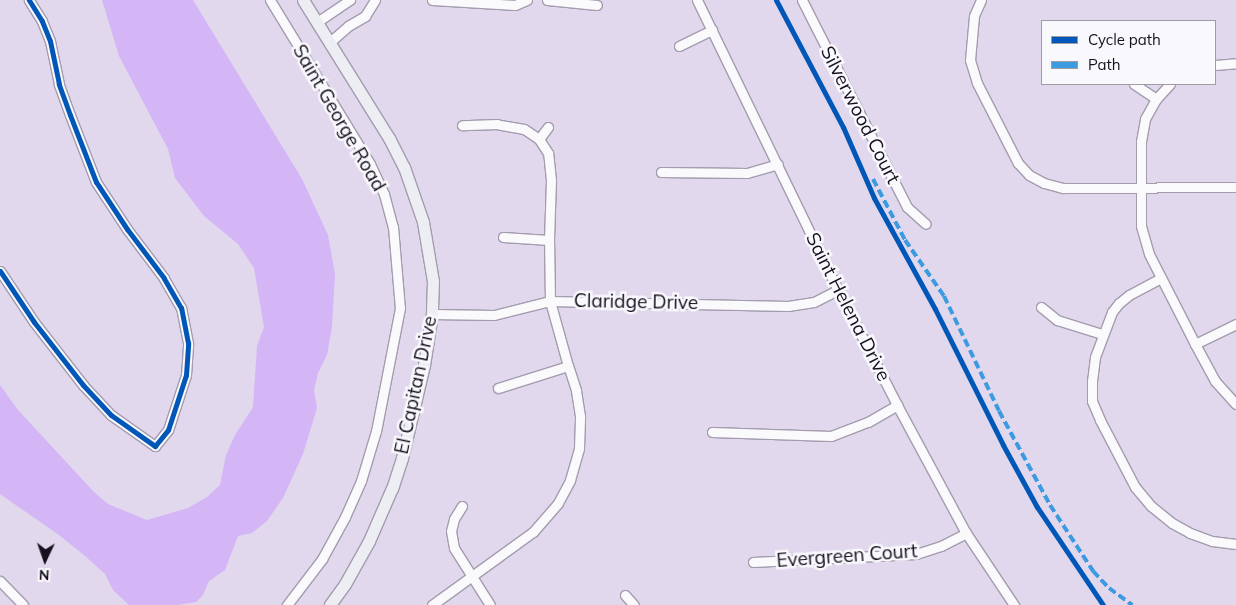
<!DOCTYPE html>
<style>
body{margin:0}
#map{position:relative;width:1236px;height:605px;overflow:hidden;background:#e1d8ee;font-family:Mulish,sans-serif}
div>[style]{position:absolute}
.green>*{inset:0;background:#d4b5f6}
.roads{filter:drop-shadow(1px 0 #a39cad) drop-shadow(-1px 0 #a39cad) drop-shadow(0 1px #a39cad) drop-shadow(0 -1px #a39cad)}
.street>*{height:9px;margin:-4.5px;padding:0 4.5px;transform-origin:4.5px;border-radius:4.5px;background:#faf9fc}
.secondary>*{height:11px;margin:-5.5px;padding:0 5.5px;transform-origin:5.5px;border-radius:5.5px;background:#edeef3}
.quiet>*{height:4px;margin-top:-2px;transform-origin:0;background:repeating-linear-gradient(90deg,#3b9ae0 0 8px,transparent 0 12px)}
.cycleway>*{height:5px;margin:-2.5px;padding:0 2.5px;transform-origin:2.5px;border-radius:2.5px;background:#0057b8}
span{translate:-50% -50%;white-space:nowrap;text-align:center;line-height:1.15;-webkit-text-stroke:5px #f9f8fc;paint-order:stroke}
.street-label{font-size:19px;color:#16101e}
.legend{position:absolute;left:1041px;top:20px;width:175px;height:65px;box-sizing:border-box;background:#f9f8fc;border:1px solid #9e9ba3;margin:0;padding:6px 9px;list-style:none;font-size:15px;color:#16101e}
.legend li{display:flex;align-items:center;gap:10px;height:25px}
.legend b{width:25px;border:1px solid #9e9ba3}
.north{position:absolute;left:20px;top:535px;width:50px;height:50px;-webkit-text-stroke:4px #f9f8fc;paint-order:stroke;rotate:183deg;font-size:14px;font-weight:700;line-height:20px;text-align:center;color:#16101e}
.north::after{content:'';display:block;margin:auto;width:18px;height:22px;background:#16101e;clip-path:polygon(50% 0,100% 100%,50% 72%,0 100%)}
</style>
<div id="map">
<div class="green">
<div style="clip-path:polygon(102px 0,193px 0,302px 179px,328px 235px,335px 274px,332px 327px,327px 355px,318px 373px,314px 390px,317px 408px,303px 454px,283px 498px,267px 521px,252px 533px,238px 536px,225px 570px,209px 581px,203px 595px,196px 602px,178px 605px,129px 605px,113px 590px,105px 574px,85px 556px,59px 535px,0 494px,0 385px,18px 410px,94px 492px,108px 504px,147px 520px,188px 508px,207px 497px,220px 485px,226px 455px,235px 435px,253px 407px,257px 346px,264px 327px,254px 268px,238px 244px,204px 216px,175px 178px,168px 149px,119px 56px)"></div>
</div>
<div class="roads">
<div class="street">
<div style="left:270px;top:0;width:192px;rotate:58.6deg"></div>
<div style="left:370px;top:164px;width:33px;rotate:65deg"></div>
<div style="left:384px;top:194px;width:34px;rotate:75deg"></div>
<div style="left:393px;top:227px;width:81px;rotate:85.1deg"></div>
<div style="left:400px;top:308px;width:125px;rotate:101deg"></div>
<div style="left:376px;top:431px;width:52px;rotate:106.7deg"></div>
<div style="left:361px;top:481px;width:39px;rotate:114deg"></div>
<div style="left:345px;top:517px;width:48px;rotate:118.7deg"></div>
<div style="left:322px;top:559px;width:58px;rotate:127.3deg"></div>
<div style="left:432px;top:0;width:83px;rotate:3.4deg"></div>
<div style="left:515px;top:5px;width:13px;rotate:-23deg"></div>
<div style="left:547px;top:0;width:50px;rotate:5.7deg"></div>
<div style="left:697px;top:0;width:322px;rotate:64.1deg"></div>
<div style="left:838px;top:290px;width:129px;rotate:62.8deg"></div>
<div style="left:897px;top:405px;width:145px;rotate:61.7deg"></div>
<div style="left:966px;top:533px;width:87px;rotate:56.3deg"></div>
<div style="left:802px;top:0;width:232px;rotate:63.1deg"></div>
<div style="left:907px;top:207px;width:25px;rotate:42deg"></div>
<div style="left:981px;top:0;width:17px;rotate:114deg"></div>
<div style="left:974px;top:16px;width:44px;rotate:95.2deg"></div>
<div style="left:970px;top:60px;width:24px;rotate:73deg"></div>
<div style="left:977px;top:83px;width:90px;rotate:62.9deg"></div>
<div style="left:1018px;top:163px;width:16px;rotate:47deg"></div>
<div style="left:1029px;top:175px;width:17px;rotate:28deg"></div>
<div style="left:1044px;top:183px;width:20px;rotate:15deg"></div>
<div style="left:1063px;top:188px;width:173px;rotate:-0.3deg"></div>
<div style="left:317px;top:22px;width:40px;rotate:-34deg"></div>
<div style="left:331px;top:41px;width:23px;rotate:-41deg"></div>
<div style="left:348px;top:26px;width:20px;rotate:-30deg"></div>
<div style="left:365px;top:16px;width:19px;rotate:-58deg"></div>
<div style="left:679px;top:46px;width:37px;rotate:-26deg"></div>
<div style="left:1215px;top:65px;width:21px;rotate:-5deg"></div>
<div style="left:1134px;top:84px;width:27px;rotate:34deg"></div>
<div style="left:1170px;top:84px;width:21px;rotate:133deg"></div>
<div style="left:1156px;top:99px;width:23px;rotate:119deg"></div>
<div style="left:1145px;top:119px;width:22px;rotate:100deg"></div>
<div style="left:1141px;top:141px;width:85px;rotate:90deg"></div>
<div style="left:1141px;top:226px;width:29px;rotate:74deg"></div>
<div style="left:1149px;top:254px;width:101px;rotate:62.9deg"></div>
<div style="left:1195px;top:344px;width:42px;rotate:61.6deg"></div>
<div style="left:1215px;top:381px;width:31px;rotate:48deg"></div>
<div style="left:539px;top:139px;width:15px;rotate:-53deg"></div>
<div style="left:661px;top:172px;width:86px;rotate:0.7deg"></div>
<div style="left:747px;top:173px;width:32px;rotate:-16deg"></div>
<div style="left:503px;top:237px;width:46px;rotate:3.7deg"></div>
<div style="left:0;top:271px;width:61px;rotate:56.3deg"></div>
<div style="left:34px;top:322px;width:80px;rotate:52.1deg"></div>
<div style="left:83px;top:385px;width:41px;rotate:47deg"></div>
<div style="left:111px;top:415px;width:54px;rotate:35.2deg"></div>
<div style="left:155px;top:446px;width:21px;rotate:-51deg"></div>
<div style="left:168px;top:430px;width:58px;rotate:-71.9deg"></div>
<div style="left:186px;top:375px;width:32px;rotate:-86deg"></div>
<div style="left:188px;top:343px;width:36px;rotate:-101deg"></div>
<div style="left:181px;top:308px;width:34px;rotate:-120deg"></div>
<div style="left:164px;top:278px;width:61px;rotate:-127.1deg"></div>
<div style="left:127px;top:229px;width:56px;rotate:-123.4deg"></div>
<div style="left:96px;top:182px;width:72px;rotate:-111.2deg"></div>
<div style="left:70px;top:115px;width:33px;rotate:-110deg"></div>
<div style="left:59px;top:84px;width:44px;rotate:-101.8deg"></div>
<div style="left:50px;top:41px;width:22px;rotate:-112deg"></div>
<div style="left:42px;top:21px;width:25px;rotate:-122deg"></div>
<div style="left:1161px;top:278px;width:36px;rotate:152deg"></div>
<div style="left:1129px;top:295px;width:13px;rotate:141deg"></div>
<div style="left:1119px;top:303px;width:11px;rotate:128deg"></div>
<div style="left:1112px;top:312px;width:48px;rotate:110.7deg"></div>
<div style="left:1095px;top:357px;width:24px;rotate:97deg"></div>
<div style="left:1092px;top:381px;width:20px;rotate:90deg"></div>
<div style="left:1092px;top:401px;width:21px;rotate:67deg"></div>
<div style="left:1100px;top:420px;width:76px;rotate:62.4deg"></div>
<div style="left:1135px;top:487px;width:25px;rotate:50deg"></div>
<div style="left:1151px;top:506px;width:27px;rotate:39deg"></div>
<div style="left:1172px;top:523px;width:21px;rotate:29deg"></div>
<div style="left:1190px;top:533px;width:23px;rotate:20deg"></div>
<div style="left:1212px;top:541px;width:24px;rotate:7deg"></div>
<div style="left:1041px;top:307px;width:21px;rotate:39deg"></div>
<div style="left:1057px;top:320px;width:47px;rotate:17.3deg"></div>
<div style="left:432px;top:314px;width:62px;rotate:0.9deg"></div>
<div style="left:494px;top:315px;width:58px;rotate:-14deg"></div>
<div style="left:550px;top:301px;width:238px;rotate:1.2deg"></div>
<div style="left:788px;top:306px;width:26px;rotate:-9deg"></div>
<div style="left:814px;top:302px;width:27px;rotate:-27deg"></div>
<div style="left:1195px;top:344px;width:46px;rotate:-26deg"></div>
<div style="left:498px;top:388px;width:73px;rotate:-17.4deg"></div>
<div style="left:712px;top:432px;width:119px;rotate:1.9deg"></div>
<div style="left:831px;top:436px;width:40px;rotate:-21deg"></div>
<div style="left:868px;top:422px;width:34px;rotate:-30deg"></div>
<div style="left:462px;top:506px;width:15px;rotate:122deg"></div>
<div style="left:454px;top:519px;width:12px;rotate:104deg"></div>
<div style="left:451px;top:531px;width:17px;rotate:80deg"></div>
<div style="left:454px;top:548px;width:67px;rotate:57.7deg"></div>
<div style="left:753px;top:562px;width:163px;rotate:-2.8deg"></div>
<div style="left:916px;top:554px;width:26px;rotate:-18deg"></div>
<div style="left:941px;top:546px;width:28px;rotate:-27deg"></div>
<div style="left:0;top:581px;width:33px;rotate:46deg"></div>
<div style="left:625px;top:595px;width:13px;rotate:48deg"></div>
<div style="left:432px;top:605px;width:125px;rotate:-35.9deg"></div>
<div style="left:533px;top:532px;width:38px;rotate:-49deg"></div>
<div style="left:558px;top:503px;width:26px;rotate:-62deg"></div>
<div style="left:570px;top:480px;width:33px;rotate:-74deg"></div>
<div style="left:579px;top:448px;width:32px;rotate:-88deg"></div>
<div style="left:580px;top:416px;width:26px;rotate:-99deg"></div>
<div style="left:576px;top:390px;width:25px;rotate:-108deg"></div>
<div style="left:568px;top:366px;width:67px;rotate:-105.5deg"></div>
<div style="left:550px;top:301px;width:61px;rotate:-90.9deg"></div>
<div style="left:549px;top:240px;width:60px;rotate:-88.1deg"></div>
<div style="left:551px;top:180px;width:27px;rotate:-96deg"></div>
<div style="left:548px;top:153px;width:17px;rotate:-123deg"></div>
<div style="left:539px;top:139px;width:18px;rotate:-146deg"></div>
<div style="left:524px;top:129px;width:27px;rotate:-170deg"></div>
<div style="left:497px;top:124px;width:35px;rotate:178deg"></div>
</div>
<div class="secondary">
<div style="left:303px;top:0;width:163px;rotate:58.1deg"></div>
<div style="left:389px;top:138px;width:33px;rotate:63deg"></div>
<div style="left:404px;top:167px;width:58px;rotate:70.9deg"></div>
<div style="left:423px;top:222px;width:60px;rotate:80.4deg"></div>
<div style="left:433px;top:281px;width:33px;rotate:92deg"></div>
<div style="left:432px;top:314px;width:52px;rotate:98.9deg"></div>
<div style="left:424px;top:365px;width:96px;rotate:103.3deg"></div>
<div style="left:402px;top:458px;width:32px;rotate:108deg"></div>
<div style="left:392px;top:488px;width:58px;rotate:113.5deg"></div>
<div style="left:369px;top:541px;width:49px;rotate:119.2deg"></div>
<div style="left:345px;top:584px;width:26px;rotate:126deg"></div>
</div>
</div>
<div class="quiet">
<div style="left:873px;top:179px;width:69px;rotate:62.3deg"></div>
<div style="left:905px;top:240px;width:68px;rotate:55.1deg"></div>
<div style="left:944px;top:296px;width:127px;rotate:64.4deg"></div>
<div style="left:999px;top:411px;width:107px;rotate:61.5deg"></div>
<div style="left:1050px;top:505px;width:79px;rotate:56.9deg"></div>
<div style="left:1093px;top:571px;width:23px;rotate:47deg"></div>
<div style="left:1109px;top:588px;width:29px;rotate:36deg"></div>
</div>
<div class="cycleway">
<div style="left:776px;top:0;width:144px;rotate:62.2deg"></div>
<div style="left:843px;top:127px;width:77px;rotate:66.4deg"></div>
<div style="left:874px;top:198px;width:127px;rotate:61.2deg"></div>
<div style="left:935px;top:309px;width:152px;rotate:63.4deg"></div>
<div style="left:1003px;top:445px;width:71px;rotate:61.3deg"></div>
<div style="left:1037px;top:507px;width:118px;rotate:56deg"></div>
<div style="left:0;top:271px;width:61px;rotate:56.3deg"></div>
<div style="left:34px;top:322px;width:80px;rotate:52.1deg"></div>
<div style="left:83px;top:385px;width:41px;rotate:47deg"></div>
<div style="left:111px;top:415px;width:54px;rotate:35.2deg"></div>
<div style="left:155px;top:446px;width:21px;rotate:-51deg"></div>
<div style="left:168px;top:430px;width:58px;rotate:-71.9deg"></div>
<div style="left:186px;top:375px;width:32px;rotate:-86deg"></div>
<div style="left:188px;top:343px;width:36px;rotate:-101deg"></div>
<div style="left:181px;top:308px;width:34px;rotate:-120deg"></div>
<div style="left:164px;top:278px;width:61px;rotate:-127.1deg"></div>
<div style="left:127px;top:229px;width:56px;rotate:-123.4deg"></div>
<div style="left:96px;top:182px;width:72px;rotate:-111.2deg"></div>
<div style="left:70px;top:115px;width:33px;rotate:-110deg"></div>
<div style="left:59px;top:84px;width:44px;rotate:-101.8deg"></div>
<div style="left:50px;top:41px;width:22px;rotate:-112deg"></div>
<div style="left:42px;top:21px;width:25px;rotate:-122deg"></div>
</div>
<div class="street-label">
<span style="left:860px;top:115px;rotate:63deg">Silverwood Court</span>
<span style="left:339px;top:118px;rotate:60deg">Saint George Road</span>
<span style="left:636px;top:302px;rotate:1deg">Claridge Drive</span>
<span style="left:848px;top:307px;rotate:63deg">Saint Helena Drive</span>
<span style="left:416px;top:385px;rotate:-78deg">El Capitan Drive</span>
<span style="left:847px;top:556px;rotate:-4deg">Evergreen Court</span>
</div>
<ul class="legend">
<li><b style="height:6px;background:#0057b8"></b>Cycle path</li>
<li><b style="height:6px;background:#3b9ae0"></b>Path</li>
</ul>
<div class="north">N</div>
</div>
